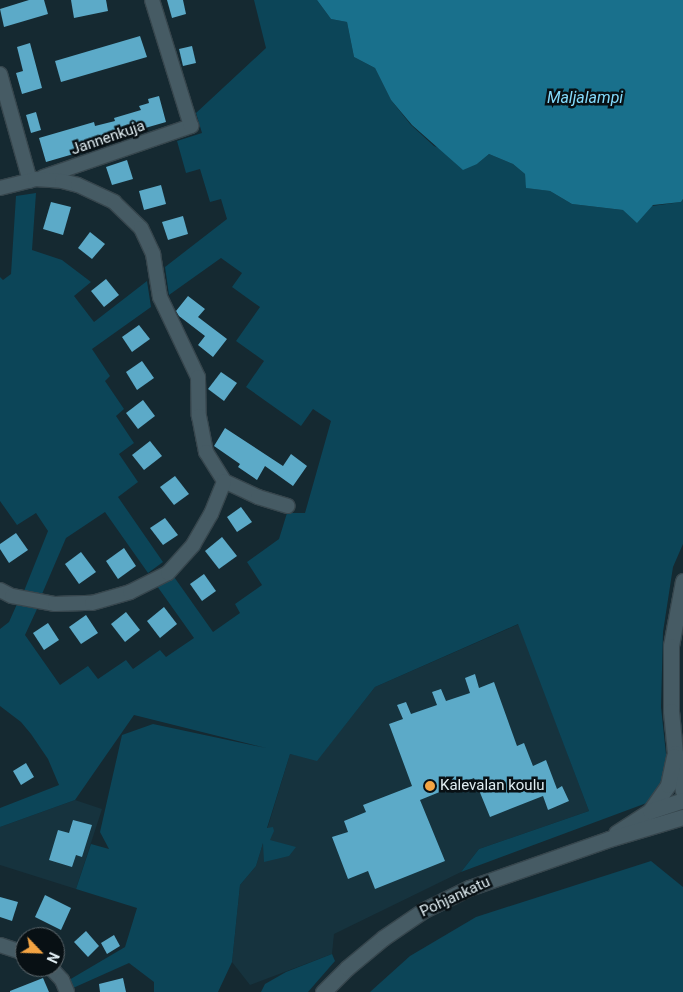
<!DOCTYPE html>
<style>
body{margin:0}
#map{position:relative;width:683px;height:992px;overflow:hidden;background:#152931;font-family:Roboto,sans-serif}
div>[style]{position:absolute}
.built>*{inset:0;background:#16333e}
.green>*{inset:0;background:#0c4558}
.water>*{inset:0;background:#19708c}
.building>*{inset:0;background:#5caac8}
.roads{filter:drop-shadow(1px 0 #37464d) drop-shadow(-1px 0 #37464d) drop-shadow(0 1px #37464d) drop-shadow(0 -1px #37464d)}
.street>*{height:14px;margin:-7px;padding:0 7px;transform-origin:7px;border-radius:7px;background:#465b64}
.secondary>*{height:15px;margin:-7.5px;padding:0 7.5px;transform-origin:7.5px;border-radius:7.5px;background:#465b64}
.dots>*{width:14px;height:14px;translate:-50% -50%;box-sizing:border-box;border:2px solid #081014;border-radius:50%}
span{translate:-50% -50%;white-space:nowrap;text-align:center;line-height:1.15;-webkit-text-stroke:5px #081014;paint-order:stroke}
.street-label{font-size:15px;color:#e0edf2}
.poi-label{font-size:15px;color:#e0edf2}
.left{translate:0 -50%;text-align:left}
.water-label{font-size:16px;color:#85dbfc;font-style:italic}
.north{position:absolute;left:15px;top:927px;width:50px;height:50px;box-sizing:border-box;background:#081014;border:1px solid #5e686d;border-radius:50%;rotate:114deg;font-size:14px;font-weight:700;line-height:20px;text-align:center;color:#e0edf2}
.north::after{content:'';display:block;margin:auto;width:18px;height:22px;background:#f3a443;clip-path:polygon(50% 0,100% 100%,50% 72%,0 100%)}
</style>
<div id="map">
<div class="built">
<div style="clip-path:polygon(519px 624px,589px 811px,479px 849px,461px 872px,334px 934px,332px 954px,250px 985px,232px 962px,240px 885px,256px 866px,290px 754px,317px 760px,375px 687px)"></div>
<div style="clip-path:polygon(75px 800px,102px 809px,76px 889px,0 865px,0 827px)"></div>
</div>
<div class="green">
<div style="clip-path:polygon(254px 0,317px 0,331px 19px,347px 22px,354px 57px,375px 68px,391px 100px,411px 125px,434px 146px,477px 164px,489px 154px,513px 164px,525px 174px,527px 188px,550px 191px,572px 204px,623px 210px,681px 202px,683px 199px,683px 544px,673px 567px,663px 632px,661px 707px,668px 773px,652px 801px,461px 872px,479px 849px,589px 811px,518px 624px,375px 687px,317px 761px,290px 754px,267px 828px,273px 827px,274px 831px,270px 840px,296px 847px,289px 856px,264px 862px,263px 843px,256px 866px,240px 885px,232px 962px,218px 992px,154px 992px,154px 982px,129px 963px,73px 988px,69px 980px,125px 947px,137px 908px,76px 889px,91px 844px,109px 849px,100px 832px,122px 735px,153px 724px,266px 748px,134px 715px,75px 800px,0 827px,0 808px,59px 785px,48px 759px,31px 734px,21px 722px,0 706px,0 629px,9px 622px,17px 604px,37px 609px,25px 635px,60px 685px,88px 666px,98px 679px,126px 660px,133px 669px,160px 650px,166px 657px,194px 638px,157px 586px,172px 574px,213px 632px,240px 613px,235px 604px,262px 585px,247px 562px,279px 539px,287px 513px,305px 513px,331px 421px,313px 409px,301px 426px,246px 387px,264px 361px,236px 341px,260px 307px,232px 287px,242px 273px,221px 258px,169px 295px,165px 267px,227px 219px,221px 199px,210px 202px,200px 169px,186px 173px,177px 141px,202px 133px,196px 113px,266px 48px)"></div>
<div style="clip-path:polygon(36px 193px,32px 250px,62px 260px,91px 282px,74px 296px,94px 322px,147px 281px,151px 307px,92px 349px,110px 376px,105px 381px,124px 409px,116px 416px,134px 443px,119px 454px,138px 482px,118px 497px,163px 562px,148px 573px,105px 512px,66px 538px,42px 594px,24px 591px,48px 531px,36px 513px,17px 525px,0 501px,0 277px,3px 280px,11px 274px,16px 196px)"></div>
<div style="clip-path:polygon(651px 861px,683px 887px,683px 992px,370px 992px,410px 956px,476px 917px)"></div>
<div style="clip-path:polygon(332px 954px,335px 961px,308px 992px,261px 992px,265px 984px,286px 972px)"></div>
</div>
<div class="water">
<div style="clip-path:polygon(317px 0,683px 0,683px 199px,681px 202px,653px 205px,637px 223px,623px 210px,572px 204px,550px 191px,526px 188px,525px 174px,513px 164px,489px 154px,477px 164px,463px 170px,412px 125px,391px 100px,375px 68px,354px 57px,347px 22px,331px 19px)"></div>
</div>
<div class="building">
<div style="clip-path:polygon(29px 0,44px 0,48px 14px,4px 27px,0 9px)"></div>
<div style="clip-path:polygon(71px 0,106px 0,108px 11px,74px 18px)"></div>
<div style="clip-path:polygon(167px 0,183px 0,186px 14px,172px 18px)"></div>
<div style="clip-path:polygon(140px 36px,147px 57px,61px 82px,55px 61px)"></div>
<div style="clip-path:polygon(30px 43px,42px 88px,22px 94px,16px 73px,23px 71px,17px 47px)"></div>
<div style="clip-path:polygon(192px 46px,196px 63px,183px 66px,179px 49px)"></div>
<div style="clip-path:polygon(159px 96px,166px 122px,100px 141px,101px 146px,46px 162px,39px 138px,94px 122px,95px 126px,115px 121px,114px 118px,141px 110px,139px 106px,149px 103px,148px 99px)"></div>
<div style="clip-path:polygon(36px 112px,41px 130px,31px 133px,26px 115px)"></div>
<div style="clip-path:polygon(127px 160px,133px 179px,112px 185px,106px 167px)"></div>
<div style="clip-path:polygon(161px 185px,166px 204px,144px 210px,139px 191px)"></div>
<div style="clip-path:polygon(51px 202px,71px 207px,63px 235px,43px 229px)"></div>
<div style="clip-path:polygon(183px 216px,188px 234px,168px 240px,162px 222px)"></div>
<div style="clip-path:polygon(90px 232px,105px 244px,92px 259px,78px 248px)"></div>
<div style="clip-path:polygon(106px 279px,119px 295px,104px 307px,91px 291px)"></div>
<div style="clip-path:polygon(188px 296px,205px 309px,198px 317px,227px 339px,213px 357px,198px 345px,205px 336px,179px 316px,176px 311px)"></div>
<div style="clip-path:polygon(139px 325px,150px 339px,132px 352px,122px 337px)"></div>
<div style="clip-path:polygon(142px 361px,154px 378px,137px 390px,126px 372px)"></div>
<div style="clip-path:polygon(221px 372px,237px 383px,224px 401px,208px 389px)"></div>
<div style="clip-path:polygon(143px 400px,155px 416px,138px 429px,126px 413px)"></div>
<div style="clip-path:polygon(225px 428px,283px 466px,291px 454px,307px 466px,293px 486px,265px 466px,257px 480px,238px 467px,240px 464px,214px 446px)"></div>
<div style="clip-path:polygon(150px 441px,162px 456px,144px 470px,132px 455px)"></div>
<div style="clip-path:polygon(175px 476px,189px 494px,174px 505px,160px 487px)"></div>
<div style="clip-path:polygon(241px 507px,252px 522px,237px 532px,227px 517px)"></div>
<div style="clip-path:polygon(165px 518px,178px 535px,163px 545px,150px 528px)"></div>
<div style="clip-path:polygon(16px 533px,28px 550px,9px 563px,0 549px,0 544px)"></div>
<div style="clip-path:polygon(222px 537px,237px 556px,219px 569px,205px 551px)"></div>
<div style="clip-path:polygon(124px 548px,136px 566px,118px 579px,106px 561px)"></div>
<div style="clip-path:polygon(81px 552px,96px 572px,79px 584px,65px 564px)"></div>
<div style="clip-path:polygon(204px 574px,216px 591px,202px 601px,190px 584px)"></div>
<div style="clip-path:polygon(164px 607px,177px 624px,160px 638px,147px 621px)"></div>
<div style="clip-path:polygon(126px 612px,140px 630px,125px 642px,111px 624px)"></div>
<div style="clip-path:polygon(86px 615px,98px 633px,81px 644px,69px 627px)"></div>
<div style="clip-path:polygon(48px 623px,59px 640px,44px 650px,33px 633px)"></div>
<div style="clip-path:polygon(475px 674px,479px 688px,494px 682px,517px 746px,524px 743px,533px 766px,546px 760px,557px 789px,562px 786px,569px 801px,548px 810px,543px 796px,490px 817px,474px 778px,420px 800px,445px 861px,375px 889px,368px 871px,348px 879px,332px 837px,348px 832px,344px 821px,366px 812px,363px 805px,412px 786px,389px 724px,403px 719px,397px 705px,406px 702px,411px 714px,437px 705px,432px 692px,441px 689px,446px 701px,470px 693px,465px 678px)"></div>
<div style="clip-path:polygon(26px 763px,34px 777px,21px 785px,13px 771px)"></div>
<div style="clip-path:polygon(73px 820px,92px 825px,82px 857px,76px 855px,72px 867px,49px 860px,58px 830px,69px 833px)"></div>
<div style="clip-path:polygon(45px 895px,71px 908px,61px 930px,35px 917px)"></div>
<div style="clip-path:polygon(0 897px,18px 902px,12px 921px,0 917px)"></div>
<div style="clip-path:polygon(86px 931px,99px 946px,88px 957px,74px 942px)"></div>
<div style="clip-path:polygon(114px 935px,120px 946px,107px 954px,101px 943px)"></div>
<div style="clip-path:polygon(43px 978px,49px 992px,10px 992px,10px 991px)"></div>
<div style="clip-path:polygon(123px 978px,126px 992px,100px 992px,99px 984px)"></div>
</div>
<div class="roads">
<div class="street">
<div style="left:0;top:74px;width:111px;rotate:74.3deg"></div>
<div style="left:43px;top:177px;width:157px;rotate:-19deg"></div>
<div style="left:191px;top:126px;width:132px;rotate:-107.2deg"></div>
<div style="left:0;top:188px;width:36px;rotate:-14deg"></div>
<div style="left:35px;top:179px;width:27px;rotate:4deg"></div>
<div style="left:62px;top:181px;width:16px;rotate:14deg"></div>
<div style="left:78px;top:185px;width:40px;rotate:25deg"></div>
<div style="left:114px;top:202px;width:37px;rotate:44deg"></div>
<div style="left:141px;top:228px;width:29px;rotate:65deg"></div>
<div style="left:153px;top:254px;width:44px;rotate:80.8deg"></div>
<div style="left:160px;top:297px;width:89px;rotate:64.6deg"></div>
<div style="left:198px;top:377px;width:39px;rotate:89deg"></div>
<div style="left:199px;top:416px;width:37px;rotate:79deg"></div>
<div style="left:206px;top:452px;width:34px;rotate:58deg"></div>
<div style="left:224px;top:481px;width:38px;rotate:25deg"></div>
<div style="left:258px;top:497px;width:31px;rotate:17deg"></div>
<div style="left:0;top:590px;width:13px;rotate:27deg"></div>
<div style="left:12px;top:596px;width:44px;rotate:10.5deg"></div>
<div style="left:55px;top:604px;width:37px;rotate:-2deg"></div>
<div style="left:92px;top:603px;width:40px;rotate:-16deg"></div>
<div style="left:130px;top:592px;width:42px;rotate:-26.6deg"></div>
<div style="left:168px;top:573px;width:38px;rotate:-48deg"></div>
<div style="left:193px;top:545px;width:36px;rotate:-60deg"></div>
<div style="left:211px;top:514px;width:35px;rotate:-68deg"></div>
<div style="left:0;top:945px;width:26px;rotate:18deg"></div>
<div style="left:50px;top:967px;width:18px;rotate:47deg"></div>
<div style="left:62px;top:980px;width:13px;rotate:67deg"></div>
</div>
<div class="secondary">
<div style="left:683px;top:581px;width:66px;rotate:100.5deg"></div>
<div style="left:671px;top:646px;width:65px;rotate:90deg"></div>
<div style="left:671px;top:711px;width:42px;rotate:84.6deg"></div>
<div style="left:675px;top:753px;width:39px;rotate:78deg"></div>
<div style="left:650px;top:811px;width:32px;rotate:-55deg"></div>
<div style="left:668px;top:785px;width:29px;rotate:-78deg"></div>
<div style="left:616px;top:833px;width:40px;rotate:-32.9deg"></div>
<div style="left:650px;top:811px;width:35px;rotate:-18deg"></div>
<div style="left:323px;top:992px;width:34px;rotate:-45deg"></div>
<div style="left:347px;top:968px;width:47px;rotate:-39.8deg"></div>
<div style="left:383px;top:938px;width:50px;rotate:-34.3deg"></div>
<div style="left:424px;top:910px;width:50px;rotate:-26.1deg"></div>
<div style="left:469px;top:888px;width:148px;rotate:-19.3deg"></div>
<div style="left:609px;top:839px;width:77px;rotate:-16.6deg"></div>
</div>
</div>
<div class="dots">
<div style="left:430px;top:786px;background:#f3a443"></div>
</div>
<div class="street-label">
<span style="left:108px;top:138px;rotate:-19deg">Jannenkuja</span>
<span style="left:455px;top:897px;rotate:-25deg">Pohjankatu</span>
</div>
<div class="poi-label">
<span class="left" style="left:440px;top:786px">Kalevalan koulu</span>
</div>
<div class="water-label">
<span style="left:585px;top:98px">Maljalampi</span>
</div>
<div class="north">N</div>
</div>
